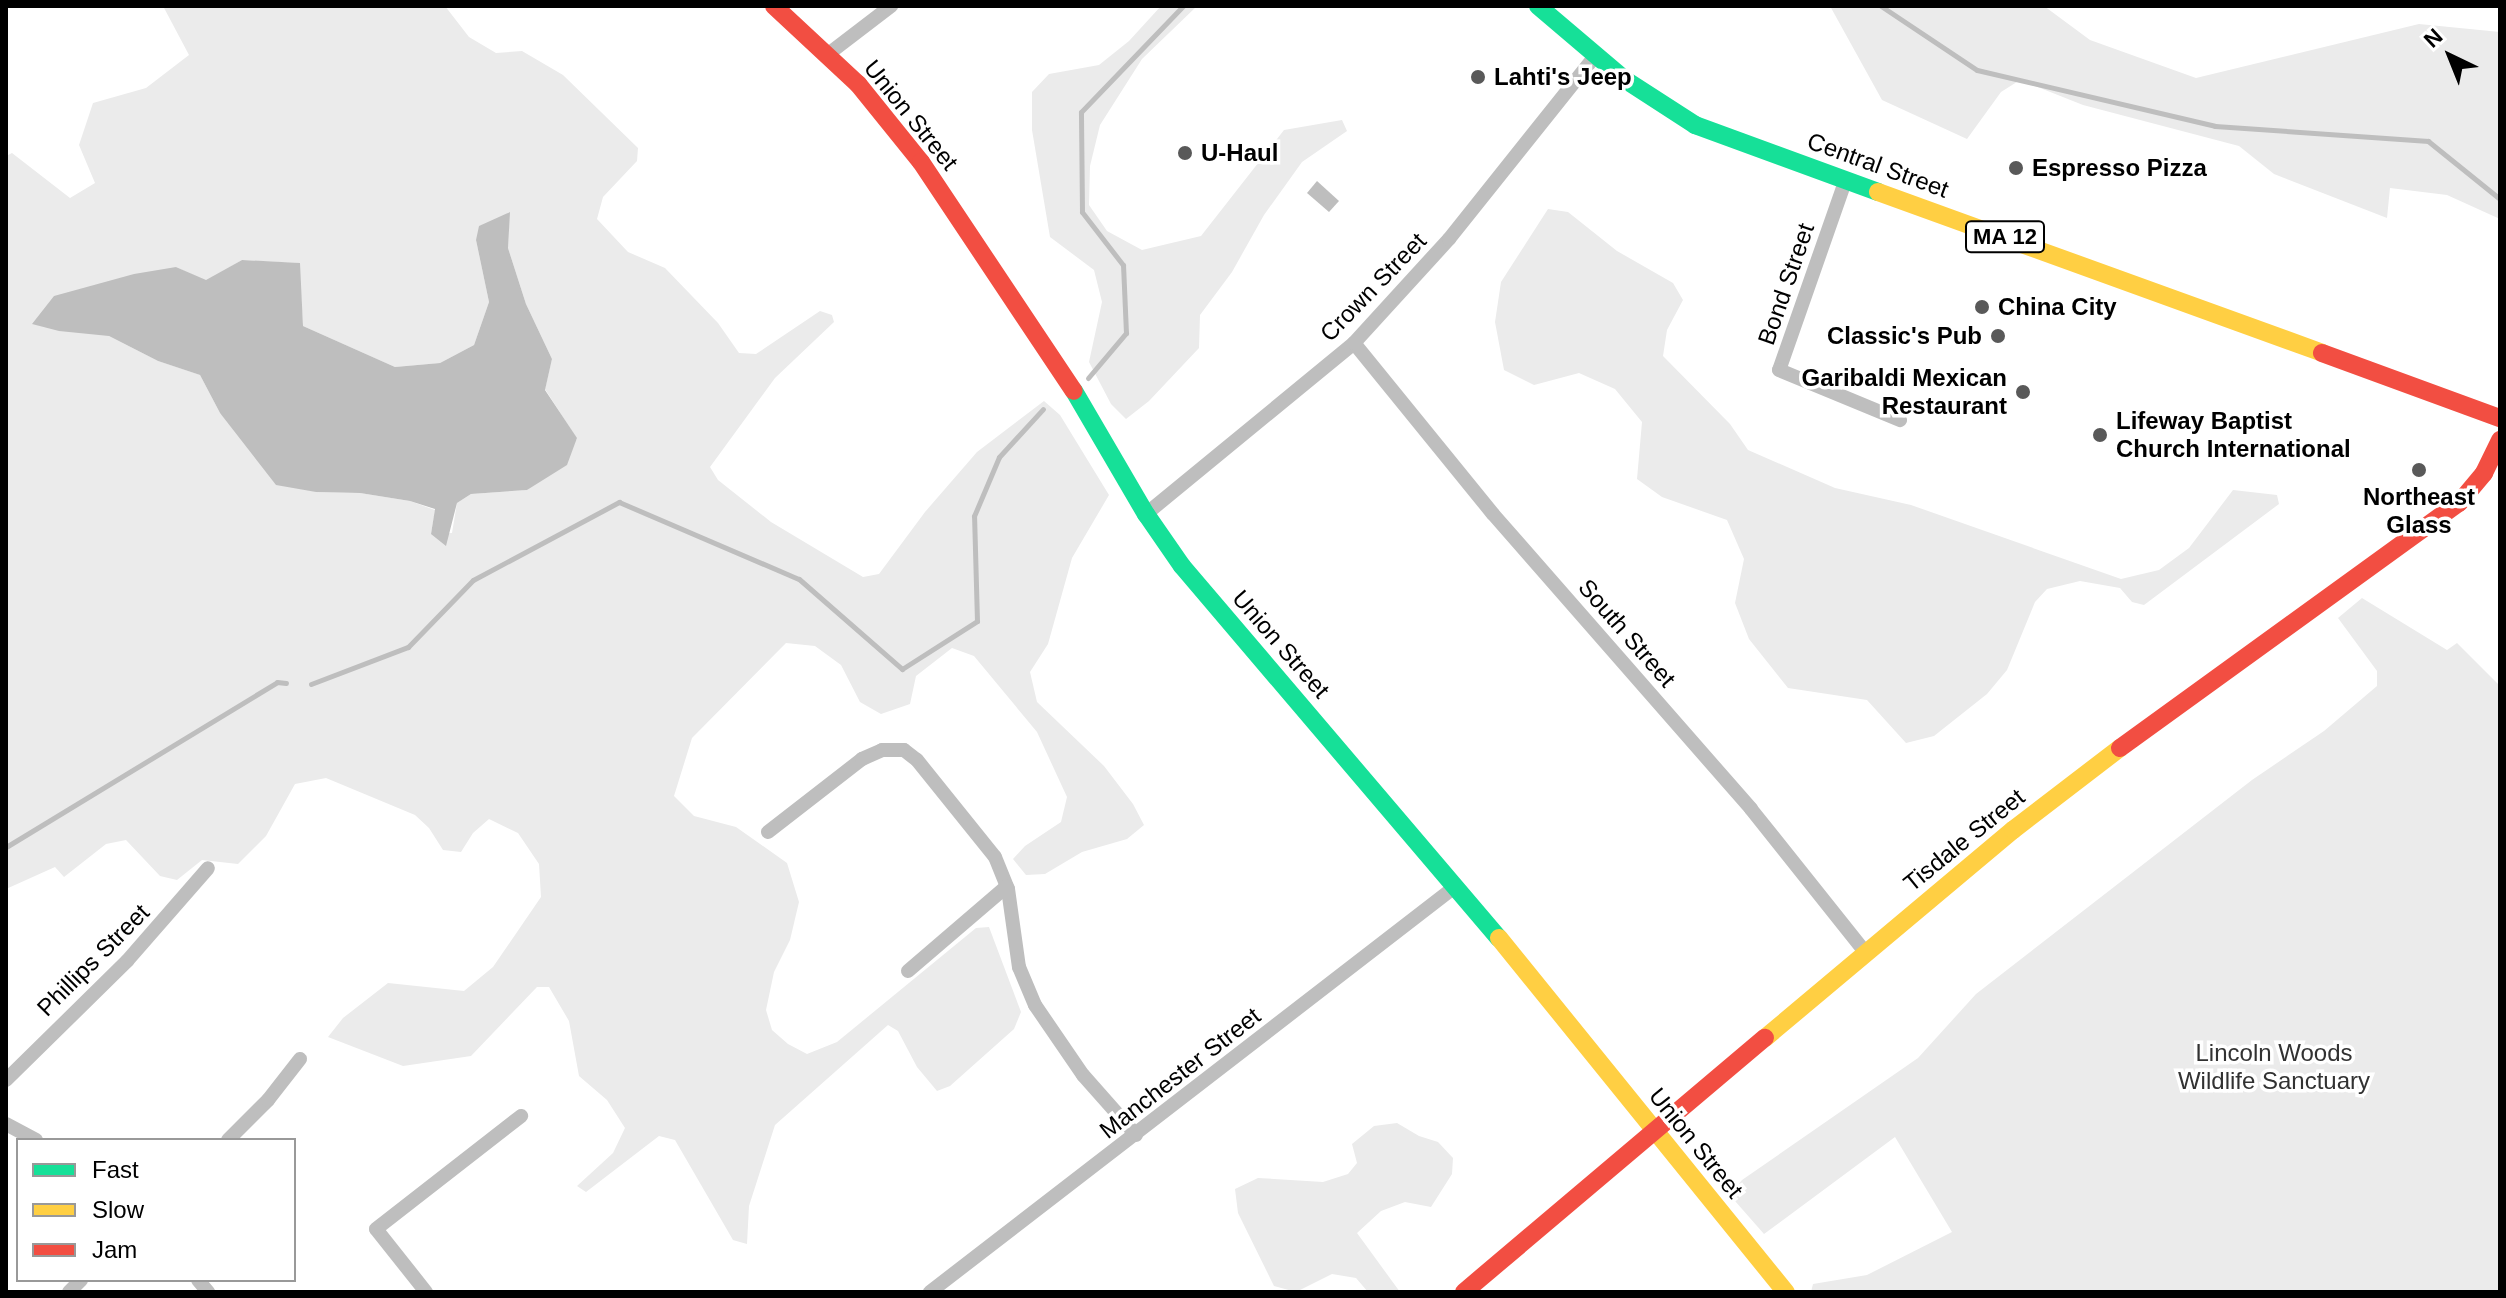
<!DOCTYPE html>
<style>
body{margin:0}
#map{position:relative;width:2506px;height:1298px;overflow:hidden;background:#fff;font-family:Arial,sans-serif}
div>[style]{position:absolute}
.green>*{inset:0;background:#ebebeb}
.water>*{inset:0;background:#bebebe}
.stream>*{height:5px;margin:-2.5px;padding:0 2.5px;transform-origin:2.5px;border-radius:2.5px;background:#bebebe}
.street>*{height:14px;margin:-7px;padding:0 7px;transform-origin:7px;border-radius:7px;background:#bebebe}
.fast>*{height:18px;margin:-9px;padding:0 9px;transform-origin:9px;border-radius:9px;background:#16e098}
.slow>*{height:18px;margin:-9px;padding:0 9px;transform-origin:9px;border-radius:9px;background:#ffcf43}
.jam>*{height:18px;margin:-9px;padding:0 9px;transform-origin:9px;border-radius:9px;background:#f24e42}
.dots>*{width:22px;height:22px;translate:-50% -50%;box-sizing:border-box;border:4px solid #fff;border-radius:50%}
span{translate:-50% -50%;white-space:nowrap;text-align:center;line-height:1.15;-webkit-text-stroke:7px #fff;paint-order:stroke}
.shield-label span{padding:2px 6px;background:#fff;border:2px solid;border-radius:6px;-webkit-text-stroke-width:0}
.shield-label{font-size:22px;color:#000;font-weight:700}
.poi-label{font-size:24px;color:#000;font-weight:700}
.left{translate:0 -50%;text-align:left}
.right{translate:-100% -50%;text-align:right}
.street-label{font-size:24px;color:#000}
.park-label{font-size:24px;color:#323232}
.frame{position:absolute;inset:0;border:8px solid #000;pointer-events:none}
.legend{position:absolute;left:16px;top:1138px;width:280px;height:144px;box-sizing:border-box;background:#fff;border:2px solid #999;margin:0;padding:10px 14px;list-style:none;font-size:24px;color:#000}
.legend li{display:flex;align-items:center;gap:16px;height:40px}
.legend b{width:40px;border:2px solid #999}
.north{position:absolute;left:2410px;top:16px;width:80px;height:80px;-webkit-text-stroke:6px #fff;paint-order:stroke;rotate:317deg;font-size:22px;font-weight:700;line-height:32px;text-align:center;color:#000}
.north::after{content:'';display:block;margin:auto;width:28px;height:36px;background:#000;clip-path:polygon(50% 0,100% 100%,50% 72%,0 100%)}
</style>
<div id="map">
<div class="green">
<div style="clip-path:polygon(evenodd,163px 6px,445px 6px,469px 37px,496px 53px,522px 51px,563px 75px,638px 148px,637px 161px,603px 197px,597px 219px,628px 252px,665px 268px,718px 323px,739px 353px,756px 354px,820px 311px,832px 315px,834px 322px,775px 378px,710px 467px,718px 480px,771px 522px,863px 577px,879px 574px,925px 512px,977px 452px,1044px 401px,1060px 415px,1109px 495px,1072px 558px,1048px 644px,1030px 672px,1037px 702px,1104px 766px,1133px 804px,1144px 825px,1127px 839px,1082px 852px,1045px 874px,1026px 875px,1013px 859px,1025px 846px,1061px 822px,1067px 797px,1037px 732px,974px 656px,952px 648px,916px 676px,910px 704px,881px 714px,860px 702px,841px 665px,815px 646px,786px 643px,692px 738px,674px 796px,694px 816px,736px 827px,787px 863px,799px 902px,790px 940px,774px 972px,766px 1010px,772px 1030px,788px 1044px,807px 1054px,837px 1042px,976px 928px,989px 927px,1021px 1012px,1014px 1029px,950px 1086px,937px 1091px,917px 1067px,898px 1031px,888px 1025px,775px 1125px,749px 1206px,747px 1244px,733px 1240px,675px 1140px,659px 1136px,586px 1192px,577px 1186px,613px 1153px,625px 1128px,607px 1100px,579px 1076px,569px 1021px,549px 987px,537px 987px,471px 1056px,403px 1066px,328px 1037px,343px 1018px,388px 983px,464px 991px,493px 967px,541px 897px,539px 864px,518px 833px,489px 819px,473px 833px,461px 852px,443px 850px,429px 828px,415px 815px,326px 778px,295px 784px,266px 836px,238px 864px,202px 860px,177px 880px,160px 876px,126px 840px,106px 844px,64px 877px,55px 867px,6px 889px,6px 156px,12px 153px,70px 198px,95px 183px,79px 145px,93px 103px,146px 88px,189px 55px,163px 6px,509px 212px,508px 248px,526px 304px,552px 359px,545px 389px,577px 439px,527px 490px,471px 494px,457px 503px,452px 533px,431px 534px,435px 510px,410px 501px,360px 493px,316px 492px,220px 413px,200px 375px,158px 361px,109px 336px,176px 267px,206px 281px,242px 260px,299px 263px,303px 326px,395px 367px,440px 363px,474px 345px,489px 302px,476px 240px,509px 212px)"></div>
<div style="clip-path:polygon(1161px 6px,1197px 6px,1142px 59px,1100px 125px,1090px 166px,1089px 205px,1107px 231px,1142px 250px,1201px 236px,1284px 130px,1342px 120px,1347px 131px,1302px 162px,1264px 215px,1232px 272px,1200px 315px,1199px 348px,1149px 401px,1126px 419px,1111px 404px,1089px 362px,1102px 302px,1094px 270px,1050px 237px,1032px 130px,1032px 92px,1049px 74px,1099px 65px,1129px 41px)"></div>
<div style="clip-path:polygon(1830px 6px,2044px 6px,2090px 40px,2196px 78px,2419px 24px,2500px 32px,2500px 219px,2447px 195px,2390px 188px,2387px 218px,2274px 174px,2239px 146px,2083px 105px,2020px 80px,2001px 92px,1967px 139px,1882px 100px)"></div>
<div style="clip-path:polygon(1548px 209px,1568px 212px,1617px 251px,1673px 283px,1683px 300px,1667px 330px,1663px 356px,1730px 424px,1748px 450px,1835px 488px,1911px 505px,2121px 579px,2159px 570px,2189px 548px,2233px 490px,2277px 495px,2279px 504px,2144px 605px,2132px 602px,2120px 588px,2080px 581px,2047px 589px,2035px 602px,2007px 670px,1987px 694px,1934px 736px,1906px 743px,1867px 700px,1788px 688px,1749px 639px,1735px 603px,1744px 559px,1727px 520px,1662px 497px,1637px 479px,1642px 422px,1615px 389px,1579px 373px,1534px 385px,1504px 370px,1495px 322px,1501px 282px)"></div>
<div style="clip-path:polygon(2362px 598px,2447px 650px,2457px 643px,2500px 686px,2500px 1292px,1811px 1292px,1813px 1284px,1867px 1275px,1952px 1232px,1895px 1137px,1764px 1234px,1735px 1201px,1732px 1192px,1742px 1180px,1918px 1058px,1976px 994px,2252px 780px,2324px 731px,2377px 686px,2377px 671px,2338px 618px)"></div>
<div style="clip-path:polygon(1397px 1123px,1419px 1136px,1438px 1142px,1453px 1158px,1452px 1174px,1431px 1207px,1405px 1202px,1381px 1211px,1357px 1233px,1400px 1292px,1368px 1292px,1356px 1278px,1332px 1274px,1296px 1292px,1274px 1286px,1238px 1213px,1235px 1189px,1258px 1178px,1323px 1182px,1348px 1174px,1357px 1163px,1352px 1144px,1374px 1126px)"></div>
</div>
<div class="water">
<div style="clip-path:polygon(1317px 181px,1339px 201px,1329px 212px,1307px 193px)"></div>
<div style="clip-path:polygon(510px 212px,508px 248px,526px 304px,552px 359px,545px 390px,577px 438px,567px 465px,527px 490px,471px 494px,457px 503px,446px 546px,431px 534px,435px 509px,410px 501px,360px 493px,316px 492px,276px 485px,220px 413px,200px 375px,158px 361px,109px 336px,59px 331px,32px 324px,54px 296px,134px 274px,176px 267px,206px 280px,242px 260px,300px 263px,303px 326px,395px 367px,440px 363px,474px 345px,489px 302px,476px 240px,479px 226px)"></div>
</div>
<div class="stream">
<div style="left:1881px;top:6px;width:115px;rotate:33.7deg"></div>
<div style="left:1977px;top:70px;width:244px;rotate:13.2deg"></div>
<div style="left:2215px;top:126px;width:214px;rotate:4deg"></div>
<div style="left:2428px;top:141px;width:92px;rotate:38.9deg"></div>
<div style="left:1088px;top:378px;width:59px;rotate:-49.8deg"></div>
<div style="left:1126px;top:333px;width:68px;rotate:-92.5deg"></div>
<div style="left:1123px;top:265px;width:67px;rotate:-127.7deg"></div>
<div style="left:1082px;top:212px;width:100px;rotate:-90.6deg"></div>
<div style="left:1081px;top:112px;width:147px;rotate:-46.1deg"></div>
<div style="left:311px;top:684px;width:104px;rotate:-20.9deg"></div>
<div style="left:408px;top:647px;width:93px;rotate:-45.9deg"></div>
<div style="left:473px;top:580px;width:166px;rotate:-28.1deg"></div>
<div style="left:619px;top:502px;width:196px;rotate:23.2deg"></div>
<div style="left:799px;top:579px;width:137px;rotate:41.1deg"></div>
<div style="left:902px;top:669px;width:89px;rotate:-32.6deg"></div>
<div style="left:977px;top:621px;width:105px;rotate:-91.6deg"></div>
<div style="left:974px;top:516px;width:64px;rotate:-67deg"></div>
<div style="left:999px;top:457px;width:65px;rotate:-47.5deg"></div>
<div style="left:6px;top:847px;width:317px;rotate:-31.3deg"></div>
<div style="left:277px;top:682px;width:9px;rotate:6deg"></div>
</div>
<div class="street">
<div style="left:827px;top:55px;width:81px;rotate:-37.4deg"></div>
<div style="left:1846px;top:179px;width:202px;rotate:109.3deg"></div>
<div style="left:1779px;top:370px;width:131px;rotate:22.5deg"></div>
<div style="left:1354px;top:343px;width:220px;rotate:50.9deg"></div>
<div style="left:1493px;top:514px;width:392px;rotate:48.8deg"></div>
<div style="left:1751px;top:809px;width:183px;rotate:51.4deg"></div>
<div style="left:1146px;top:514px;width:269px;rotate:-39.4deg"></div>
<div style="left:1354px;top:343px;width:141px;rotate:-47.6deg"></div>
<div style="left:1449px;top:239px;width:236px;rotate:-51.4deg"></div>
<div style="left:768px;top:832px;width:119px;rotate:-37.8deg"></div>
<div style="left:862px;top:759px;width:22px;rotate:-24deg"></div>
<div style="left:882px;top:750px;width:22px"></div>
<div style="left:904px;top:750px;width:16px;rotate:38deg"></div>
<div style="left:917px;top:760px;width:124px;rotate:51.2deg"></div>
<div style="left:995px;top:857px;width:35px;rotate:68deg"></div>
<div style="left:1008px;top:889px;width:79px;rotate:82deg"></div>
<div style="left:1019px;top:967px;width:41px;rotate:67.2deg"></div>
<div style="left:1035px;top:1005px;width:85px;rotate:55.6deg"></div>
<div style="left:1083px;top:1075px;width:80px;rotate:48.5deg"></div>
<div style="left:908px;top:971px;width:130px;rotate:-40.6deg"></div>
<div style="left:6px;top:1080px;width:170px;rotate:-44.5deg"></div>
<div style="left:127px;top:961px;width:123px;rotate:-48.9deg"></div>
<div style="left:6px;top:1124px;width:34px;rotate:28deg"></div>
<div style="left:228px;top:1140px;width:57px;rotate:-45deg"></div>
<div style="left:268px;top:1100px;width:52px;rotate:-52deg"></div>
<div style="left:198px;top:1280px;width:16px;rotate:50deg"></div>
<div style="left:69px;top:1292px;width:17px;rotate:-45deg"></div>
<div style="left:426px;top:1292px;width:80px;rotate:-128.4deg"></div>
<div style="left:376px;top:1229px;width:184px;rotate:-37.9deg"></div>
<div style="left:930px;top:1292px;width:664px;rotate:-37.66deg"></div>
</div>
<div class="fast">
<div style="left:1538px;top:6px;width:113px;rotate:40.3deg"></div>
<div style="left:1624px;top:79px;width:85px;rotate:32.9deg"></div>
<div style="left:1695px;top:125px;width:195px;rotate:20.1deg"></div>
<div style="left:1074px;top:391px;width:143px;rotate:59.7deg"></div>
<div style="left:1146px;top:514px;width:63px;rotate:55.3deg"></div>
<div style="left:1182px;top:566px;width:489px;rotate:49.6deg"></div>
</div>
<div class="slow">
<div style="left:1878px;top:192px;width:472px;rotate:19.9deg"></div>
<div style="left:1499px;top:938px;width:456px;rotate:51deg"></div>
<div style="left:1765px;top:1038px;width:324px;rotate:-40deg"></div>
<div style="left:2013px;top:830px;width:135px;rotate:-37.5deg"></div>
</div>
<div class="jam">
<div style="left:774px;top:6px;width:115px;rotate:42.9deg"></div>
<div style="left:858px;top:84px;width:100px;rotate:51.1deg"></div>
<div style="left:921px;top:162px;width:275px;rotate:56.3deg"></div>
<div style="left:2322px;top:353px;width:189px;rotate:20.1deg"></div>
<div style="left:2120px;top:748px;width:418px;rotate:-35.9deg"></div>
<div style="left:2459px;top:503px;width:39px;rotate:-50deg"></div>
<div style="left:2484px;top:473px;width:37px;rotate:-64deg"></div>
<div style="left:1464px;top:1292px;width:394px;rotate:-40.2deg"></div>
</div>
<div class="dots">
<div style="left:1478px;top:77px;background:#595959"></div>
<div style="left:1185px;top:153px;background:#595959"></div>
<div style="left:2016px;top:168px;background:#595959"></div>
<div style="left:1982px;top:307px;background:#595959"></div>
<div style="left:1998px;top:336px;background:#595959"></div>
<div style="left:2023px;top:392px;background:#595959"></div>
<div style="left:2100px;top:435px;background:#595959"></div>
<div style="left:2419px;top:470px;background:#595959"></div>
</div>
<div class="shield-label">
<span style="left:2005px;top:237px">MA 12</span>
</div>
<div class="poi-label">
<span class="left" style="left:1494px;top:77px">Lahti's Jeep</span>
<span class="left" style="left:1201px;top:153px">U-Haul</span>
<span class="left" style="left:2032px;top:168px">Espresso Pizza</span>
<span class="left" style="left:1998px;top:307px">China City</span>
<span class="right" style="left:1982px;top:336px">Classic's Pub</span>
<span class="right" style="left:2007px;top:392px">Garibaldi Mexican<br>Restaurant</span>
<span class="left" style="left:2116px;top:435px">Lifeway Baptist<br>Church International</span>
<span style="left:2419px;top:511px">Northeast<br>Glass</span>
</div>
<div class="street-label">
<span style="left:911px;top:115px;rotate:51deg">Union Street</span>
<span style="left:1878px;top:165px;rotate:20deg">Central Street</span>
<span style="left:1786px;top:284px;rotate:-71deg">Bond Street</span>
<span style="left:1373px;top:287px;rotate:-46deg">Crown Street</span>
<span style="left:1627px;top:633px;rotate:49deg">South Street</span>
<span style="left:1281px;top:644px;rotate:49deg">Union Street</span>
<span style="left:1964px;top:840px;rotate:-39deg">Tisdale Street</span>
<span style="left:93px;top:960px;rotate:-45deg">Phillips Street</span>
<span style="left:1180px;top:1073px;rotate:-38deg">Manchester Street</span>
<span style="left:1696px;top:1143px;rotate:51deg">Union Street</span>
</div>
<div class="park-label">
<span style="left:2274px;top:1067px">Lincoln Woods<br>Wildlife Sanctuary</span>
</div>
<div class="frame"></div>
<ul class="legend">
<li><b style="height:10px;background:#16e098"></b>Fast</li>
<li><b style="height:10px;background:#ffcf43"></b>Slow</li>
<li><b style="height:10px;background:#f24e42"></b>Jam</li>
</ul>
<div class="north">N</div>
</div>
